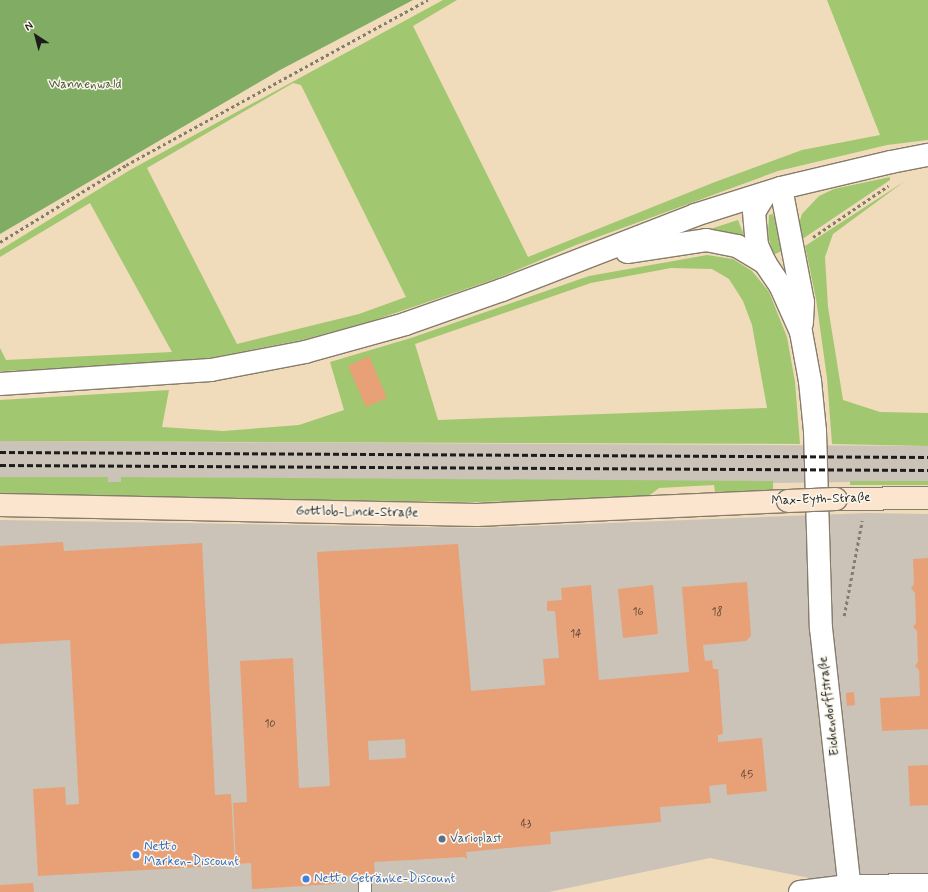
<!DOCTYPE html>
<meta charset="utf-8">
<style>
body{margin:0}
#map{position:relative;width:928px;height:892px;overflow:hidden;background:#f0dbba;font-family:Mynerve,sans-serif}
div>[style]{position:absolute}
.industrial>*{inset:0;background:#cbc3b8}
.green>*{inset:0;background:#a1c771}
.forest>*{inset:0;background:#80ac63}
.building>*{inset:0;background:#e8a077}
.path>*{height:2.5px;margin-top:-1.25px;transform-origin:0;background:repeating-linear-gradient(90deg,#867c6b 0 3px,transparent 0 6px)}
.roads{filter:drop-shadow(1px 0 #867c6b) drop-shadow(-1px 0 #867c6b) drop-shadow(0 1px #867c6b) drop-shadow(0 -1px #867c6b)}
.lane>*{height:12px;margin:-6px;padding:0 6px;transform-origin:6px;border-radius:6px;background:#fff}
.street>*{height:22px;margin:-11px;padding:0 11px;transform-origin:11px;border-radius:11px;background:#fff}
.secondary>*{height:22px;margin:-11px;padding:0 11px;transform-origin:11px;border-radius:11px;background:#fbe5cf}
.rail>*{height:3px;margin-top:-1.5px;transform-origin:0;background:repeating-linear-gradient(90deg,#1c1c1c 0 6px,transparent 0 9px)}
.bridges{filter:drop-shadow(1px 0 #867c6b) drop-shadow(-1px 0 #867c6b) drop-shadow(0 1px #867c6b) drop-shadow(0 -1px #867c6b)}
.secondary-bridge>*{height:22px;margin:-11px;padding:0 11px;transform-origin:11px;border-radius:11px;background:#fbe5cf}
.dots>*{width:11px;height:11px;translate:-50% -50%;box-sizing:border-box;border:2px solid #fbf7ec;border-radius:50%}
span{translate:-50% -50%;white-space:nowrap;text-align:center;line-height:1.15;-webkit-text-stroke:3px #fbf7ec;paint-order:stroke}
.number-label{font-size:11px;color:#4f3d33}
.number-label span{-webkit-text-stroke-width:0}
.park-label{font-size:13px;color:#4b583a}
.street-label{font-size:13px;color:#1c1c1c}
.service-label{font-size:13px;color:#4e5e75}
.left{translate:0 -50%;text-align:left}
.shop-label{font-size:13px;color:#366cbe}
.north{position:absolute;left:16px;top:16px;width:40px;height:40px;-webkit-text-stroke:3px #fbf7ec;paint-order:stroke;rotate:324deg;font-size:11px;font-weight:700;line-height:16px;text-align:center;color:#1c1c1c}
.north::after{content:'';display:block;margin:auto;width:14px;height:18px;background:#1c1c1c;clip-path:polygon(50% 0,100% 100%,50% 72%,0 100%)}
</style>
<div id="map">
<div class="industrial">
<div style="clip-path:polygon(0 441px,928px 446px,928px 481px,772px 483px,121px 477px,121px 482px,108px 482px,108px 477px,0 477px)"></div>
<div style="clip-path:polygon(867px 513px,928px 514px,928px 885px,849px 886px,710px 858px,549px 892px,0 892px,0 520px,479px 528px)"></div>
</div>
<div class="green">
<div style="clip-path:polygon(evenodd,443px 0,457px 0,413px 26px,528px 257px,715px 182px,802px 150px,880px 135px,827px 0,928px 0,928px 140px,887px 145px,778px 171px,576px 245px,498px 278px,372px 321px,302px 340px,209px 358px,102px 368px,0 371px,0 348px,6px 360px,172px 352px,90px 203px,0 257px,0 250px,130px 170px,443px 0,293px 83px,301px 85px,406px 297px,359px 314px,237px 344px,147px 168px,293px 83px)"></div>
<div style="clip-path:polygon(890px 177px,890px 180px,798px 242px,798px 227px,802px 214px,819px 196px,834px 189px)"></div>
<div style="clip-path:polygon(905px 181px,833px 234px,825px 257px,828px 307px,843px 400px,880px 412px,928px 413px,928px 446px,832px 444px,827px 378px,816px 299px,805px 246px)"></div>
<div style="clip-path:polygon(773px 214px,784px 250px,773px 255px,768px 234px,769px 215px)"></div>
<div style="clip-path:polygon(738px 220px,745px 238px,710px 229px)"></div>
<div style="clip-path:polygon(evenodd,707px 255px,733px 259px,752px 271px,769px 292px,787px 337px,795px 382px,800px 444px,0 441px,0 400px,169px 390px,162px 427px,223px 431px,299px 425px,344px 410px,330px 362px,411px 338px,589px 276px,707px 255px,671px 268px,712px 269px,729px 279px,743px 301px,752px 325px,767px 408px,438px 420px,415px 344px,591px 283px,671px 268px)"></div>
<div style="clip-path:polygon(0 477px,108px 477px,108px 482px,121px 482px,121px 477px,773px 481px,773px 490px,715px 492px,714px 485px,659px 488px,646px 498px,476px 502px,154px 498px,0 494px)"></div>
<div style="clip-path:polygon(850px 481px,928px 481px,928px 485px,850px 485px)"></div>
</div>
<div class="forest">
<div style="clip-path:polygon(0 0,413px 0,280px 70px,0 234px)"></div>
</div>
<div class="building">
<div style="clip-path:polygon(369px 356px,387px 398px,366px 407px,348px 366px)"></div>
<div style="clip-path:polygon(63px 542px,64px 551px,202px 543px,215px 795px,231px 794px,235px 865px,38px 876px,33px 789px,65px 787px,66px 805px,79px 804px,70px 640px,0 644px,0 546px)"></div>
<div style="clip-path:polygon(evenodd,458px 544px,471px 691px,545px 685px,543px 659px,559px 658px,555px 611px,547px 611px,547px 601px,562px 600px,561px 588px,591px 585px,599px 680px,689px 672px,682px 587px,747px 582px,751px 636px,746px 641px,703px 645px,705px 661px,712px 660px,713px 669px,718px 669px,723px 734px,718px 735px,718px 742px,762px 738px,767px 791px,727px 795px,726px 784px,709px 786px,711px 803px,660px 807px,661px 822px,550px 832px,551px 844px,466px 852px,467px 859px,464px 857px,374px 862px,375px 874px,334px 876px,335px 884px,252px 889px,251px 863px,236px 864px,233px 803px,247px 802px,240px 661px,293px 658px,299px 788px,330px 786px,317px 552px,458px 544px,405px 739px,406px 758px,369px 760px,368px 741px,405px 739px)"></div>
<div style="clip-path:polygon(928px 558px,928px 729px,882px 731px,880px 698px,920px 696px,919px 670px,915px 666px,918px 662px,917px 631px,913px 627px,916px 623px,915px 593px,911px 588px,914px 584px,913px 559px)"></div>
<div style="clip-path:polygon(653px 585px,658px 634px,623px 638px,618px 589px)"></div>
<div style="clip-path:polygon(854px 692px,855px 705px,847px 706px,846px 693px)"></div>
<div style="clip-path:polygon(928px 765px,928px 805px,910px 806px,908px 766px)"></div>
<div style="clip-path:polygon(33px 883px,34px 892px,0 892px,0 885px)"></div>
</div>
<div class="path">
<div style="left:813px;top:237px;width:91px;rotate:-34.2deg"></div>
<div style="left:0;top:242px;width:148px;rotate:-31.4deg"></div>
<div style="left:126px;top:165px;width:344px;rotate:-28.7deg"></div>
<div style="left:844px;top:616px;width:97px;rotate:-79.3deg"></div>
</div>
<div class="roads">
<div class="lane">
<div style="left:365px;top:884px;width:8px;rotate:90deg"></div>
</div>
<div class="street">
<div style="left:781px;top:188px;width:116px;rotate:79.1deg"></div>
<div style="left:803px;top:302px;width:21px;rotate:93deg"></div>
<div style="left:766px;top:193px;width:22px;rotate:122deg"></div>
<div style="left:754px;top:212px;width:33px;rotate:85deg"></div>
<div style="left:757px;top:245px;width:20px;rotate:66deg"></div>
<div style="left:765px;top:263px;width:27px;rotate:56deg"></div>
<div style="left:780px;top:285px;width:51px;rotate:65.9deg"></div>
<div style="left:801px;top:332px;width:50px;rotate:79.6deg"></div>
<div style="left:810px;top:381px;width:50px;rotate:84.3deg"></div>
<div style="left:815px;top:431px;width:197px;rotate:88.3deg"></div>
<div style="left:821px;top:628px;width:266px;rotate:83.7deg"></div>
<div style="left:627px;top:252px;width:80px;rotate:-8.6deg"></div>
<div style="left:706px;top:240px;width:32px;rotate:11deg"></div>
<div style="left:737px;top:246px;width:33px;rotate:31deg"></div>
<div style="left:0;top:384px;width:211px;rotate:-3.8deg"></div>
<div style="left:211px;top:370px;width:96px;rotate:-10.8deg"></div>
<div style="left:305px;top:352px;width:104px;rotate:-15.6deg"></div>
<div style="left:405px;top:324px;width:103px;rotate:-19.3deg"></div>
<div style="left:502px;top:290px;width:207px;rotate:-21.2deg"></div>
<div style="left:695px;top:215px;width:90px;rotate:-17.4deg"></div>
<div style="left:781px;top:188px;width:113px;rotate:-13.3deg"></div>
<div style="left:891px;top:162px;width:38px;rotate:-11deg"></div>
<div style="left:800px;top:892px;width:49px;rotate:-7deg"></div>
<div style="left:849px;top:886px;width:79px;rotate:-0.7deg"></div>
</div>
<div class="secondary">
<div style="left:836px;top:499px;width:92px;rotate:-0.6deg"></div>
<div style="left:0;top:505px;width:477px;rotate:1.2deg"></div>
<div style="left:477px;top:515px;width:311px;rotate:-2.6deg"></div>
</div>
</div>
<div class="rail">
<div style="left:0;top:452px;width:928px;rotate:0.31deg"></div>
<div style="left:0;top:465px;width:928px;rotate:0.31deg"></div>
</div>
<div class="bridges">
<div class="secondary-bridge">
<div style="left:788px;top:501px;width:48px;rotate:-2.4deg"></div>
</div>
</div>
<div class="dots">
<div style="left:442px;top:839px;background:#5c6f8a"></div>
<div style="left:136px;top:855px;background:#3f7fe0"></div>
<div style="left:306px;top:879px;background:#3f7fe0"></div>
</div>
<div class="number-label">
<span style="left:638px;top:612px">16</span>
<span style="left:717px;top:612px">18</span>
<span style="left:576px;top:634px">14</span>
<span style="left:270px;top:724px">10</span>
<span style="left:747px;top:775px">45</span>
<span style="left:526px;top:824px">43</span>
</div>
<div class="park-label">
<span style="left:85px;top:85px">Wannenwald</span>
</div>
<div class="street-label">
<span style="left:821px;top:500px;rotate:-2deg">Max-Eyth-Straße</span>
<span style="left:357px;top:513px;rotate:1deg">Gottlob-Linck-Straße</span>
<span style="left:830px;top:706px;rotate:-97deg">Eichendorffstraße</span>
</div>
<div class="service-label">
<span class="left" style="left:450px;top:839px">Varioplast</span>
</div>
<div class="shop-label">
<span class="left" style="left:144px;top:855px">Netto<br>Marken-Discount</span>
<span class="left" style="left:314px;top:879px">Netto Getränke-Discount</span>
</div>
<div class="north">N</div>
</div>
